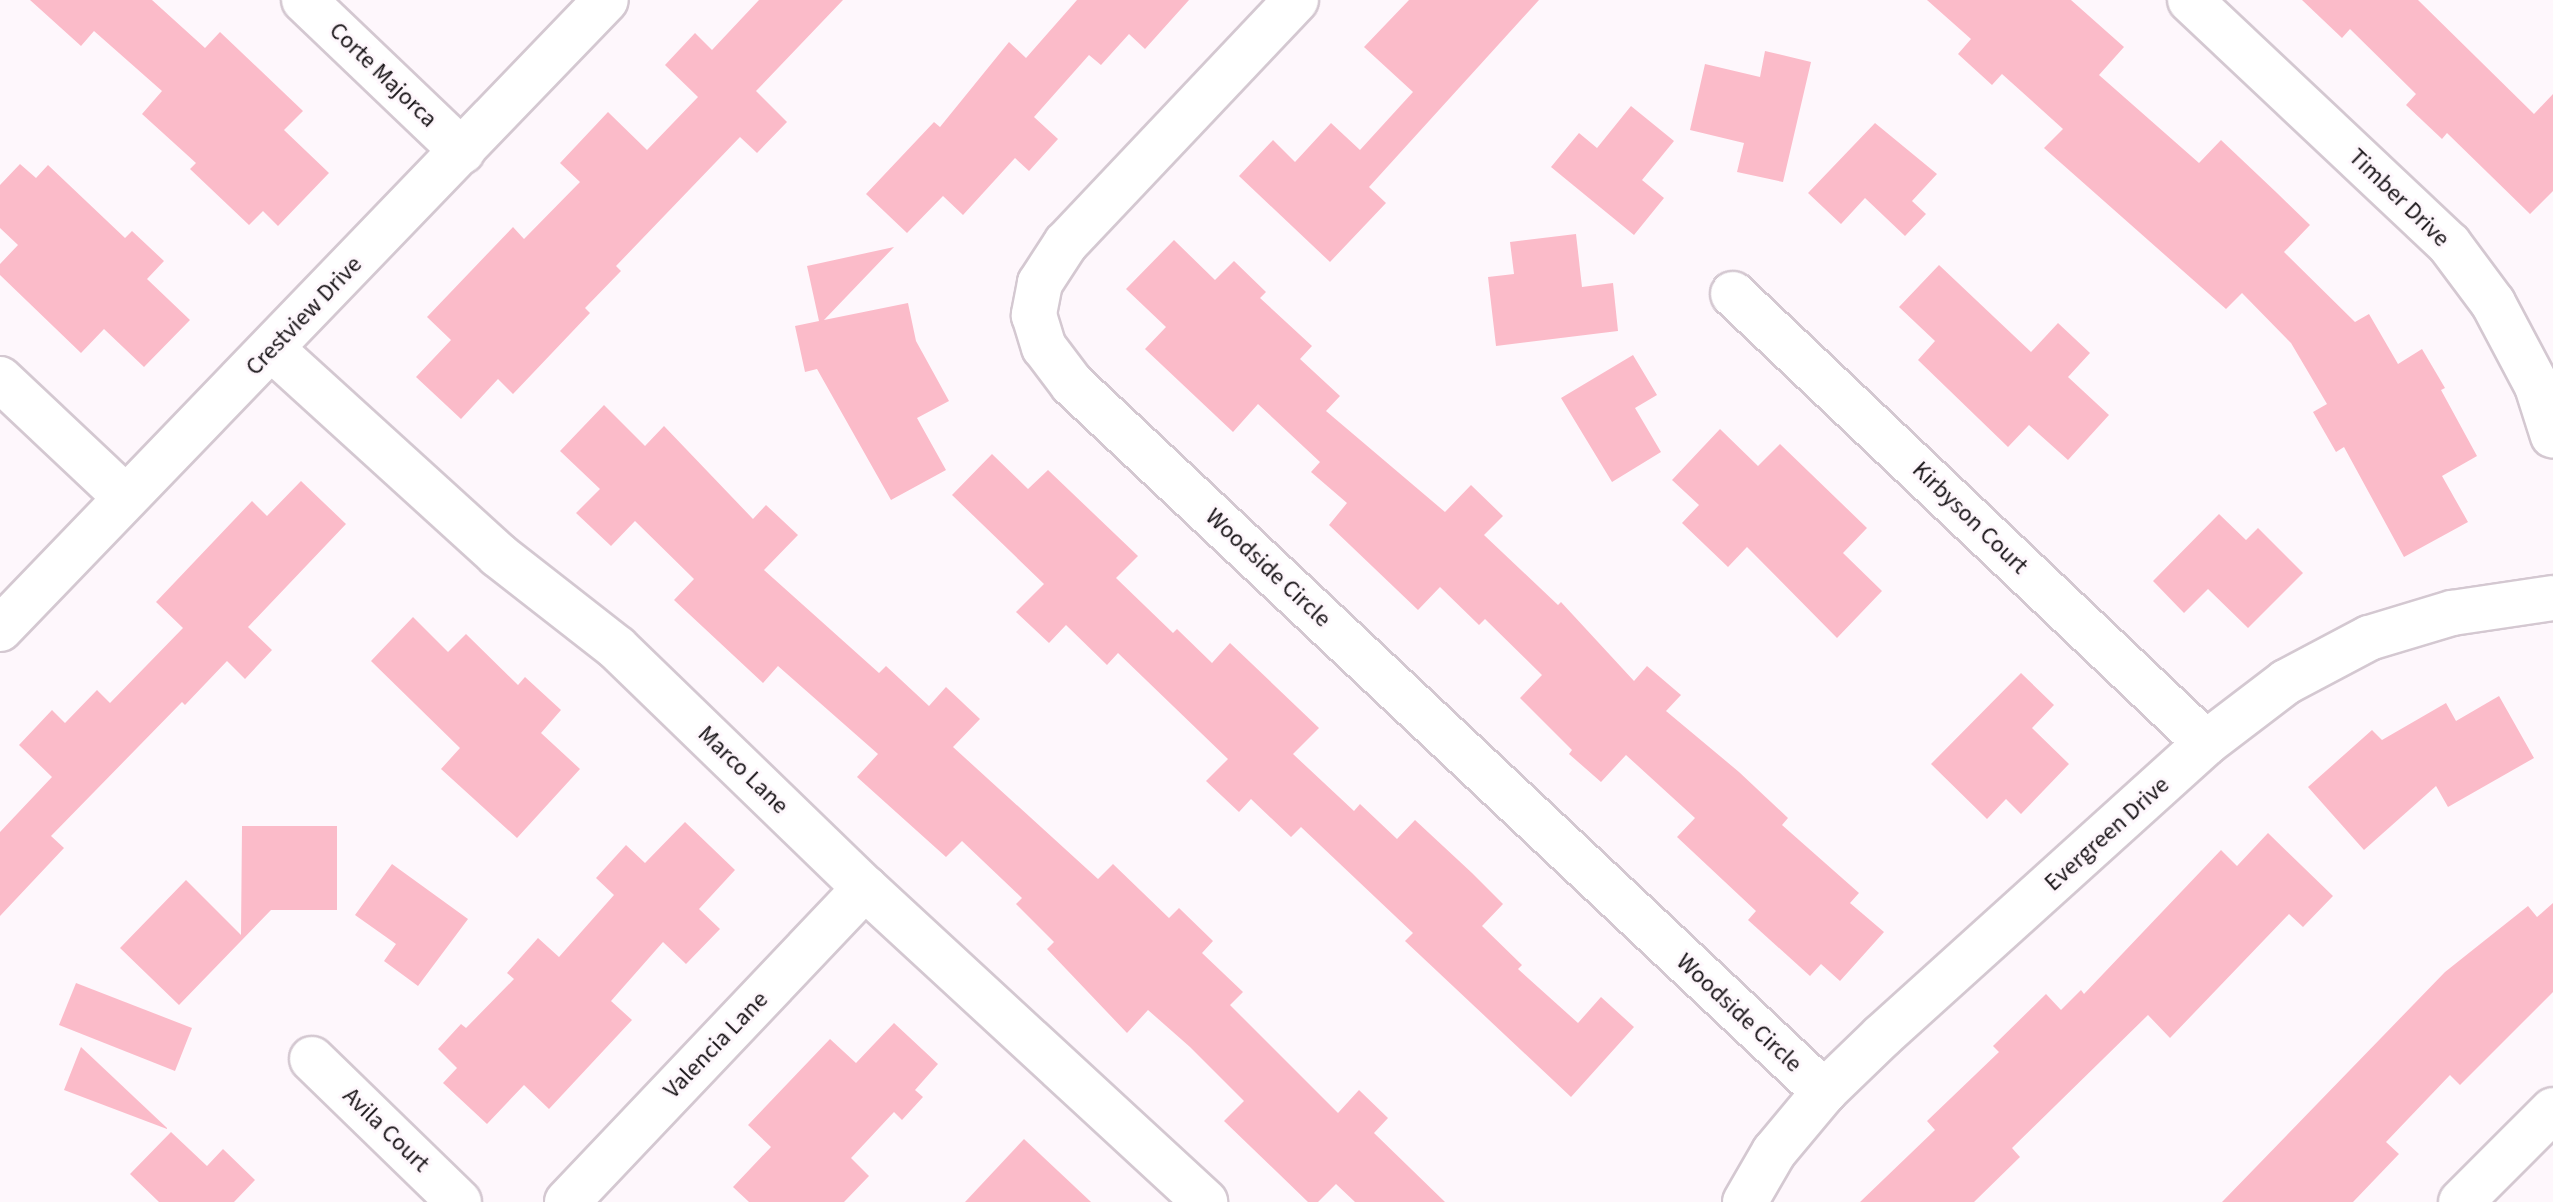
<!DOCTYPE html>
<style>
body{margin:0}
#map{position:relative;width:2553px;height:1202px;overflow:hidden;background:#fef7fc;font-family:"Source Sans 3",sans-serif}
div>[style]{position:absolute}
.building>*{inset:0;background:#fbbbc9}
.roads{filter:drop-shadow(2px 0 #d4c8d1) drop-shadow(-2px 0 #d4c8d1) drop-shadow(0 2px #d4c8d1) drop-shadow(0 -2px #d4c8d1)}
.minor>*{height:44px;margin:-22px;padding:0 22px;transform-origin:22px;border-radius:22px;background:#fff}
span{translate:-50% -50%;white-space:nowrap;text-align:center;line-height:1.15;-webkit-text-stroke:6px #fef7fc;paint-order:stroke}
.street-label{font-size:24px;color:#181417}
</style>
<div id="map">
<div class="building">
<div style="clip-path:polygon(30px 0,152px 0,205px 48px,220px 32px,303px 111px,284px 130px,329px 173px,278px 226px,263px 211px,249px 225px,190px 169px,196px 163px,142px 114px,162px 91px,94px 31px,81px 46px)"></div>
<div style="clip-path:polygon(759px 0,843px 0,756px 91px,787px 122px,757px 153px,740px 137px,616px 266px,621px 271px,585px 308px,590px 313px,513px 394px,498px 379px,461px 419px,416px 377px,451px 340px,427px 317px,513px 227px,524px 239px,580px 182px,560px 163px,608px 112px,647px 150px,698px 97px,665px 65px,695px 33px,712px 50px)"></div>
<div style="clip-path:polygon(1077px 0,1189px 0,1145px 49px,1129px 34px,1101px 65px,1089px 55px,1034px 117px,1058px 139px,1029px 171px,1015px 158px,963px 215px,943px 196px,907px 233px,866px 194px,934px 122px,940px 127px,1009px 42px,1026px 58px)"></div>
<div style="clip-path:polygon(1409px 0,1539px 0,1369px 187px,1386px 203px,1330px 262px,1239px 176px,1273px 140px,1295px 162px,1331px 123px,1360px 150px,1413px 92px,1364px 47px)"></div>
<div style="clip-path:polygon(1927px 0,2071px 0,2124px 47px,2099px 75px,2199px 163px,2221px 140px,2277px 193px,2310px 225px,2284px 252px,2355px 322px,2369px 314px,2398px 364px,2422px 349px,2445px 388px,2441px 390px,2477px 456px,2442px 476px,2468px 522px,2404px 557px,2344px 447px,2336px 452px,2313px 412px,2327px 404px,2291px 343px,2242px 293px,2226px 309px,2044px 148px,2063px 129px,2002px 74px,1992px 85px,1958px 54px,1971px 39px)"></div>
<div style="clip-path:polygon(2302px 0,2418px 0,2534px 114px,2553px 94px,2553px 191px,2530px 214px,2447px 133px,2442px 139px,2406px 105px,2416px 94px,2350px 29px,2342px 38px)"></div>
<div style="clip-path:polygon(1765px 51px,1811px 62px,1783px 182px,1737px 172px,1744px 143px,1690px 130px,1705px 64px,1760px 77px)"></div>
<div style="clip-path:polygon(1631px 106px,1674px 141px,1642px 180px,1664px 198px,1634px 235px,1551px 167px,1579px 133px,1597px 148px)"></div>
<div style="clip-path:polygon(1875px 123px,1937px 174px,1912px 201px,1926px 214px,1905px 236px,1865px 198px,1841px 224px,1808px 193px)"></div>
<div style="clip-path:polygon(20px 164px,36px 178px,48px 165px,125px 238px,132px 231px,164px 261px,147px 279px,190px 320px,144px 367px,104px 329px,81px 353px,0 275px,0 264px,18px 245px,0 228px,0 185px)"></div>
<div style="clip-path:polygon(1576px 234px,1582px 287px,1613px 283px,1618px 331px,1496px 346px,1488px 277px,1514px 274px,1510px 242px)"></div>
<div style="clip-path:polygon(1174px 240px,1215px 280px,1234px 261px,1266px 292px,1260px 298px,1312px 346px,1300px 359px,1340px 396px,1326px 411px,1445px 512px,1471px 485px,1503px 516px,1484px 535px,1558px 605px,1561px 602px,1634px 681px,1647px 666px,1681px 695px,1666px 711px,1739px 772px,1788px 818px,1782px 825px,1859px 893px,1850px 903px,1884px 932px,1840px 981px,1821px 964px,1810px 976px,1748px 920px,1756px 911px,1677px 837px,1695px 818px,1626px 755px,1601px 782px,1569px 754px,1572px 750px,1520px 698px,1542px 675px,1485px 619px,1479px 625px,1440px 587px,1418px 610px,1329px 525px,1347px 503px,1311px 472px,1320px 462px,1258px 404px,1233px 432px,1145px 349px,1166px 327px,1126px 289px)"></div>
<div style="clip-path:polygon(894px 247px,824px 320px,908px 303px,916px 341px,949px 401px,917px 418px,946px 470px,891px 500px,817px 369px,805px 372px,795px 326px,819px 321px,807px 266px)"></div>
<div style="clip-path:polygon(1939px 265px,2031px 352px,2058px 323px,2090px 353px,2068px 377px,2109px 415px,2068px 460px,2029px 425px,2008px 447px,1918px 360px,1935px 341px,1899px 307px)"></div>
<div style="clip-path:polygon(1633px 355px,1657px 395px,1635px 408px,1661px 452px,1612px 482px,1561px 398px)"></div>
<div style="clip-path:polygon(604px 405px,645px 446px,664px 426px,753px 519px,766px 505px,798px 535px,764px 570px,879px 673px,886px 666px,929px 706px,946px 687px,980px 719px,953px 747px,1098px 879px,1113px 864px,1169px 918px,1179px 908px,1213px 941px,1202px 953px,1243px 992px,1230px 1005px,1338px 1113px,1359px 1090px,1388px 1118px,1374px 1133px,1445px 1202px,1355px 1202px,1336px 1184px,1318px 1202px,1308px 1202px,1224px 1121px,1244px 1101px,1190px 1047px,1148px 1010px,1127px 1033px,1047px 949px,1054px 942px,1016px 904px,1022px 898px,962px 841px,946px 857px,857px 777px,878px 754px,778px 666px,763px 683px,674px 600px,694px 579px,635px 521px,611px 546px,576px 513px,600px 489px,560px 451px)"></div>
<div style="clip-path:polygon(1720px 429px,1758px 466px,1780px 444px,1867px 528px,1843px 553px,1882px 591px,1837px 638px,1747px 547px,1728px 567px,1682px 523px,1699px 505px,1672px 480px)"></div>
<div style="clip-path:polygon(992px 454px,1028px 489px,1048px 470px,1138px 556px,1116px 578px,1173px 633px,1177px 629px,1212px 663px,1230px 643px,1319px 728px,1293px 754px,1354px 811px,1360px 804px,1397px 839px,1415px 820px,1472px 873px,1503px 904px,1482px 926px,1522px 965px,1518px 969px,1578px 1023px,1601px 997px,1634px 1027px,1571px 1097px,1405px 941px,1413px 933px,1301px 827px,1291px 837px,1251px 799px,1239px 812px,1206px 781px,1228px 759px,1118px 653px,1107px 665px,1066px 625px,1049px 643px,1016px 612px,1044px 584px,952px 495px)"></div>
<div style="clip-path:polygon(301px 481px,346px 524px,248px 627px,272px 650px,245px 679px,227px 661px,185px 705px,182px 702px,51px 836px,64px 848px,0 916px,0 832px,52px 777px,19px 745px,52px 710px,65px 723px,97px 690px,110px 703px,183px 628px,156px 602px,252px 501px,267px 516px)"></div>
<div style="clip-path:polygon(2219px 514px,2246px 540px,2258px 528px,2303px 573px,2248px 628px,2208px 589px,2184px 613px,2153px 581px)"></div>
<div style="clip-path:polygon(413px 617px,448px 652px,466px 634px,518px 685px,525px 677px,561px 710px,541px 733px,580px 769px,517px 838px,441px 769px,460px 748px,371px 661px)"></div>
<div style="clip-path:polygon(2021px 673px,2054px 705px,2032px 728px,2069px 764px,2021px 814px,2006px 799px,1987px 819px,1931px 764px)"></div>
<div style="clip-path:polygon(2499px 696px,2534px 758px,2448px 807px,2436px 786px,2364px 850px,2308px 787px,2372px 730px,2382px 740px,2446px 703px,2456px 721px)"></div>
<div style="clip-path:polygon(685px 822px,735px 870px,699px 909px,720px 929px,686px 964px,663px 942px,611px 1001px,632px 1020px,549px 1109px,524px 1085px,487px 1124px,443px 1083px,457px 1068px,438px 1049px,461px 1024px,466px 1028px,514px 979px,507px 973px,538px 938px,559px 957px,614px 895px,596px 878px,626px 845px,645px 863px)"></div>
<div style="clip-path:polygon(242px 826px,337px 826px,337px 910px,271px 910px,179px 1005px,120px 948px,186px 880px,241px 935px)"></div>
<div style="clip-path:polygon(2268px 833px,2333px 896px,2303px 927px,2289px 914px,2170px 1038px,2148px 1015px,2012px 1148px,2020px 1157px,1974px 1202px,1860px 1202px,1935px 1130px,1927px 1121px,1999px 1052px,1993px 1046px,2046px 994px,2061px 1010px,2081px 990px,2084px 994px,2221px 850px,2237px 866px)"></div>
<div style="clip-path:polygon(392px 864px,468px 919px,418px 986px,384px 961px,396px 944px,355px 915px)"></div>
<div style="clip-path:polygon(2553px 903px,2553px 992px,2460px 1085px,2450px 1075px,2386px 1142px,2399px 1154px,2353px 1202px,2222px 1202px,2445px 972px,2528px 906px,2537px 917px)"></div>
<div style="clip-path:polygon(76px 983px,192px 1028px,175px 1071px,59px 1025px)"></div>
<div style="clip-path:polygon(894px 1023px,938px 1064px,915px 1090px,923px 1097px,902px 1120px,894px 1112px,851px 1158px,869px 1176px,844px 1202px,749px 1202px,733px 1187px,771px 1147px,748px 1125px,830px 1039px,856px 1063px)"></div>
<div style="clip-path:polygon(81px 1047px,167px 1128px,167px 1129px,64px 1090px)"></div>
<div style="clip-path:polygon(171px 1132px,207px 1166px,223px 1149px,255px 1180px,234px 1202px,159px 1202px,130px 1174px)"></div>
<div style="clip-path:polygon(1024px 1139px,1091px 1202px,965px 1202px)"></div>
</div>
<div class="roads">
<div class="minor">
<div style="left:304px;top:0;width:219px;rotate:43.7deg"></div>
<div style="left:1296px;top:0;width:335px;rotate:133.4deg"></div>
<div style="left:1066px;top:243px;width:48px;rotate:123deg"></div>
<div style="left:1040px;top:283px;width:33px;rotate:101deg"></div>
<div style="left:1034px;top:315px;width:34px;rotate:73deg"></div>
<div style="left:1044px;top:347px;width:46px;rotate:52.9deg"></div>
<div style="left:1072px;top:384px;width:1033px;rotate:43.27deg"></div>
<div style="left:2190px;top:0;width:356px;rotate:43.3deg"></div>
<div style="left:2449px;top:244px;width:74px;rotate:53.3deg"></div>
<div style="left:2493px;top:303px;width:94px;rotate:62.1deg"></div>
<div style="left:2537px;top:386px;width:52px;rotate:72.3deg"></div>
<div style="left:1733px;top:294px;width:652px;rotate:43.51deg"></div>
<div style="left:272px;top:349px;width:306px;rotate:42.3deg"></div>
<div style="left:498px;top:555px;width:151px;rotate:38deg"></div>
<div style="left:617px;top:648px;width:345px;rotate:44.1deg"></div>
<div style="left:865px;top:888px;width:463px;rotate:42.7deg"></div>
<div style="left:0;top:379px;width:172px;rotate:43.3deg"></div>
<div style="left:0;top:629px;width:873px;rotate:-46.07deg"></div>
<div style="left:312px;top:1059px;width:205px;rotate:44.2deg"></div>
<div style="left:567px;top:1202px;width:433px;rotate:-46.5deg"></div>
<div style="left:1745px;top:1202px;width:58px;rotate:-59.9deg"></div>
<div style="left:1774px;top:1152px;width:78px;rotate:-50.2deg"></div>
<div style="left:1824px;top:1092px;width:81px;rotate:-44deg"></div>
<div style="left:1882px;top:1036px;width:437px;rotate:-42.1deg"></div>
<div style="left:2206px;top:743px;width:101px;rotate:-37.3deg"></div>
<div style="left:2286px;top:682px;width:94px;rotate:-27.9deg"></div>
<div style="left:2369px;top:638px;width:87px;rotate:-16.8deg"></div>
<div style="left:2452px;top:613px;width:102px;rotate:-8.4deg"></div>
<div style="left:2461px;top:1202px;width:130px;rotate:-45deg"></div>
</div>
</div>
<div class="street-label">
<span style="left:383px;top:75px;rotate:44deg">Corte Majorca</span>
<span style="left:2399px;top:198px;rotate:44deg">Timber Drive</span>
<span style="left:304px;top:316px;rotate:-46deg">Crestview Drive</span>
<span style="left:1970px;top:518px;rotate:44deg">Kirbyson Court</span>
<span style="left:1268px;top:568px;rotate:43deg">Woodside Circle</span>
<span style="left:743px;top:770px;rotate:44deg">Marco Lane</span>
<span style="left:2107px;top:834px;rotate:-42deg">Evergreen Drive</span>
<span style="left:1739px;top:1013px;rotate:43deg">Woodside Circle</span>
<span style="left:716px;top:1045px;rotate:-46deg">Valencia Lane</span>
<span style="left:386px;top:1130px;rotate:44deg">Avila Court</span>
</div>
</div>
